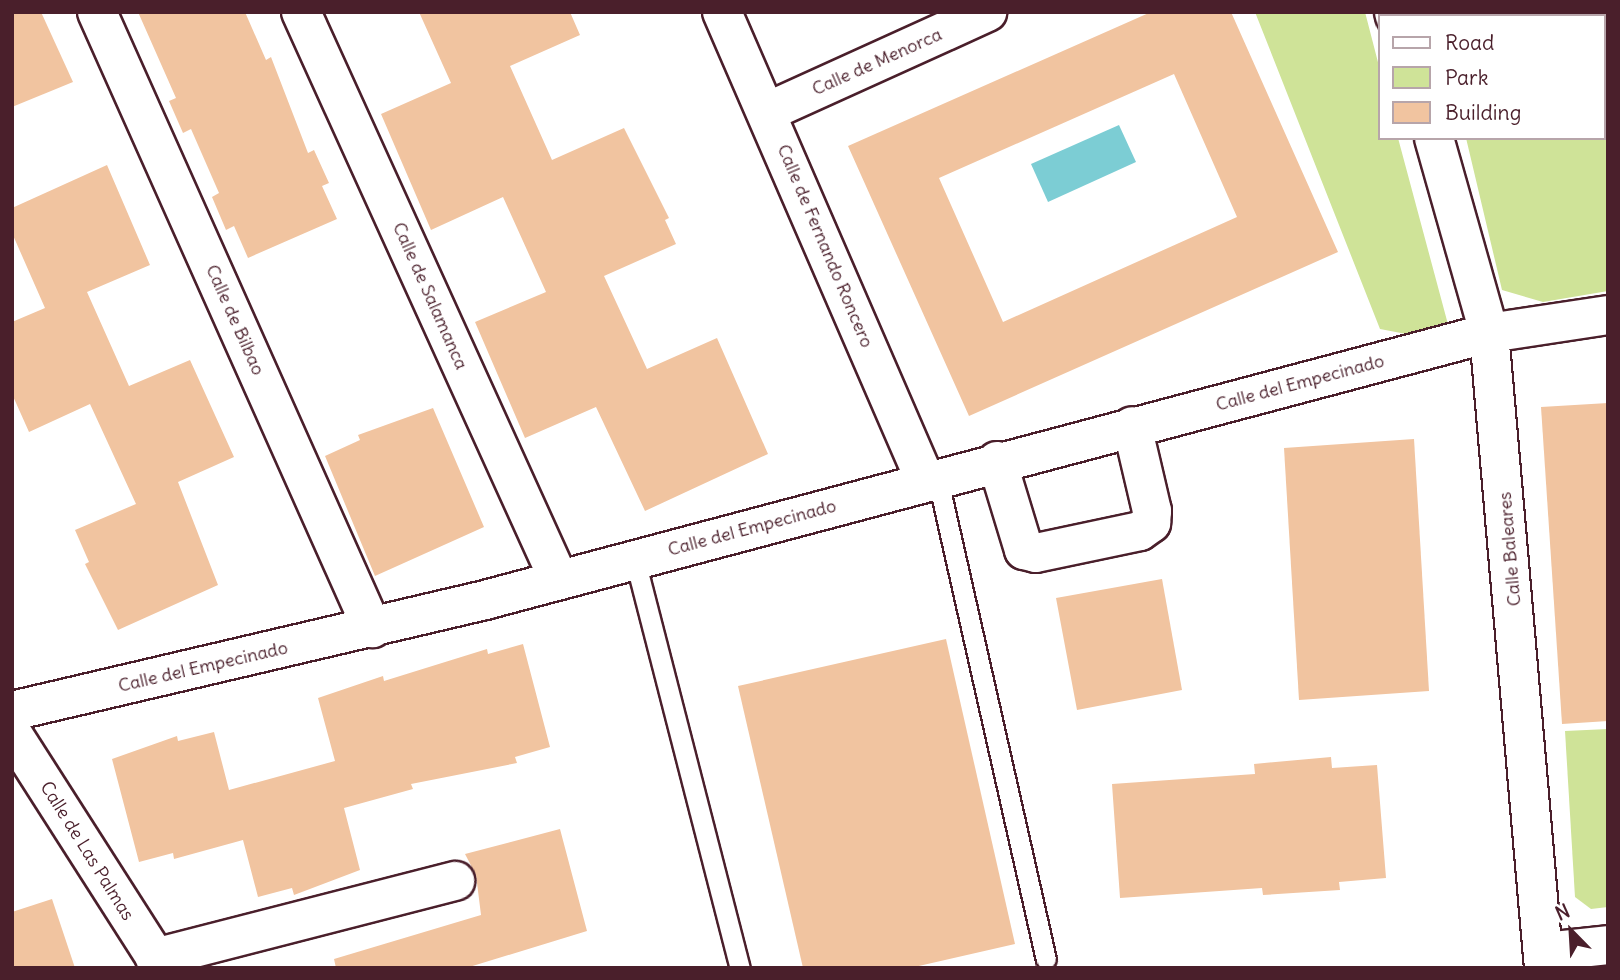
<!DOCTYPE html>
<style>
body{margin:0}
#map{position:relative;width:1620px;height:980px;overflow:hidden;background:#fff;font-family:Delius,sans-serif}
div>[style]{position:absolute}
.green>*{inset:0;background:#cfe398}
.water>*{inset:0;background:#7ccdd4}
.building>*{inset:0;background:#f1c4a0}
.roads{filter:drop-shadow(2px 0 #4a1f2b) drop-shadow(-2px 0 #4a1f2b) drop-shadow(0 2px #4a1f2b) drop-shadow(0 -2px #4a1f2b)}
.lane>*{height:19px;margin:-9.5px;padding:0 9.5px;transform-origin:9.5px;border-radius:9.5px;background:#fff}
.street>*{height:38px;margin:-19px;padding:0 19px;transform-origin:19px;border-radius:19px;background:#fff}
span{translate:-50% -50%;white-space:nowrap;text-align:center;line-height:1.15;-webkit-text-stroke:6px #fff;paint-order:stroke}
.street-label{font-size:18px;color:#4a1f2b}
.frame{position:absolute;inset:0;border:14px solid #4a1f2b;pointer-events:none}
.legend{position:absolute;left:1378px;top:14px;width:228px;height:126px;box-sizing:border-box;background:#fff;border:2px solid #b7a5aa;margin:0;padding:9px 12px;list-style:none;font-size:21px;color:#4a1f2b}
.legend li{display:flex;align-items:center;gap:14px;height:35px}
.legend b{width:35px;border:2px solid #b7a5aa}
.north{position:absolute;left:1536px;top:896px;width:70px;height:70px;-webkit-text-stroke:5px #fff;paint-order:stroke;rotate:336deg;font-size:19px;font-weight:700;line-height:28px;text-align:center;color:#4a1f2b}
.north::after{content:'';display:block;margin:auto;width:24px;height:32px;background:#4a1f2b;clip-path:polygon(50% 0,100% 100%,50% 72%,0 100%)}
</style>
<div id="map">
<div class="green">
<div style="clip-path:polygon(1255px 12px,1365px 12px,1380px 70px,1380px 138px,1398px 138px,1453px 343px,1380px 329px)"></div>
<div style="clip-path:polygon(1437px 12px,1608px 12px,1608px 291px,1543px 302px,1502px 290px,1466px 138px,1604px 138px,1604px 16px)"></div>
<div style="clip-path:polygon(1608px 729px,1608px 907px,1591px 909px,1575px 897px,1565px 731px)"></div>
</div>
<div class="water">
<div style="clip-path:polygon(1119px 125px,1136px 162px,1048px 202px,1031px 164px)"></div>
</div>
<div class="building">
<div style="clip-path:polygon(12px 12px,41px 12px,73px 82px,12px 107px)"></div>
<div style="clip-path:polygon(138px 12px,245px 12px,266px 60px,271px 57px,308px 153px,314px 150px,329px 183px,322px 186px,337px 219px,248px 258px,234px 226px,226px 230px,212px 197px,219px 193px,191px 129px,183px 133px,169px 101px,176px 98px)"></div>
<div style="clip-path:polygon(419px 12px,570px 12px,580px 35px,510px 66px,552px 160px,624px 128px,669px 218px,665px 220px,676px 244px,604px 276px,647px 369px,717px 338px,768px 454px,645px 511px,596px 407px,525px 438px,475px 322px,546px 292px,503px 197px,431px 230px,381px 114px,451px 83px)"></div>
<div style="clip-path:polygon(evenodd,1151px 12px,1231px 12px,1338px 252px,969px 416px,848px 146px,1151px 12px,1174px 74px,1237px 217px,1003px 322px,939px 178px,1174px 74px)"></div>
<div style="clip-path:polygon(107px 165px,150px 265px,87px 292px,129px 386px,190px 360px,234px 457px,178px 482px,218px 585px,118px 630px,85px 564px,89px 562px,75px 530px,136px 504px,90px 404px,29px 432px,12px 394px,12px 322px,45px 308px,12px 233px,12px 208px)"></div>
<div style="clip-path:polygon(1608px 403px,1608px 721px,1562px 724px,1541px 407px)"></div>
<div style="clip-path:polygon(433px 408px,484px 527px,375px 576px,325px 456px,360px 440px,358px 435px)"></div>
<div style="clip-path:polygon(1414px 439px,1429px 691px,1299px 700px,1284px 448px)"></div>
<div style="clip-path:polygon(1162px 579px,1182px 690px,1077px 710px,1056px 598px)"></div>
<div style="clip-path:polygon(946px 639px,1015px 944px,910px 968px,803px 968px,738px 686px)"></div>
<div style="clip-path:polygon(523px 644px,550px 747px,515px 757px,517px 763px,411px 784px,413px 789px,344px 808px,360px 870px,294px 895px,292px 888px,258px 897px,243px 840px,174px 859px,173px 853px,139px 862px,112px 759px,177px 736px,178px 741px,214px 732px,229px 790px,335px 761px,318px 698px,383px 676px,384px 681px,487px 649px,488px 654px)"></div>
<div style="clip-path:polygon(1331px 757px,1332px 768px,1377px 765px,1386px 878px,1339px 882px,1340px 890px,1263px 895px,1262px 888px,1120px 898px,1112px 784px,1255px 774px,1254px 764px)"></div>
<div style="clip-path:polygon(560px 829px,587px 931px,466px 968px,336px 968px,334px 959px,481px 915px,476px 875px,465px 854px)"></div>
<div style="clip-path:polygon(52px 899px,75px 968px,12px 968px,12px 912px)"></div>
</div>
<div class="roads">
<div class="lane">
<div style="left:937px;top:476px;width:495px;rotate:77.3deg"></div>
<div style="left:635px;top:560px;width:421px;rotate:75.6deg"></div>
</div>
<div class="street">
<div style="left:97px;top:12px;width:675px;rotate:65.94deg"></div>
<div style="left:301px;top:12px;width:624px;rotate:65.57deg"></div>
<div style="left:722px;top:12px;width:510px;rotate:66.55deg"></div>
<div style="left:1394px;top:12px;width:4px;rotate:76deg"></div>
<div style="left:767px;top:112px;width:242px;rotate:-24.4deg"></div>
<div style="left:1434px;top:138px;width:203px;rotate:74.2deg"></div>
<div style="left:1489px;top:333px;width:637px;rotate:85.05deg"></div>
<div style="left:997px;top:461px;width:93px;rotate:73.1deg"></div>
<div style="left:1024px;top:550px;width:12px;rotate:14deg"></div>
<div style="left:1036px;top:553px;width:106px;rotate:-11.9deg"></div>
<div style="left:1140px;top:531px;width:14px;rotate:-36deg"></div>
<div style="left:1151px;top:523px;width:12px;rotate:-85deg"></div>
<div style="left:1152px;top:511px;width:87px;rotate:-103.2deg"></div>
<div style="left:12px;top:711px;width:486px;rotate:-13.2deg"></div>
<div style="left:485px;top:600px;width:1039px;rotate:-14.89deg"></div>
<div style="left:1489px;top:333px;width:120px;rotate:-8.6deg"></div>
<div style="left:12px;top:733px;width:279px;rotate:57.4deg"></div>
<div style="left:1543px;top:952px;width:65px;rotate:-6.1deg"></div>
<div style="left:155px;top:958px;width:310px;rotate:-14.4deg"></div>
</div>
</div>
<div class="street-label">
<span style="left:877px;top:62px;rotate:-24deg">Calle de Menorca</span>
<span style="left:825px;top:246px;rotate:67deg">Calle de Fernando Roncero</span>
<span style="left:430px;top:296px;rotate:66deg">Calle de Salamanca</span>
<span style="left:235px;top:320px;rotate:66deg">Calle de Bilbao</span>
<span style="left:1300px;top:383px;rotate:-15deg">Calle del Empecinado</span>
<span style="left:752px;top:528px;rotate:-15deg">Calle del Empecinado</span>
<span style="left:1510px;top:549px;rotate:-95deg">Calle Baleares</span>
<span style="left:203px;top:667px;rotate:-13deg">Calle del Empecinado</span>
<span style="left:87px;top:851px;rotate:58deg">Calle de Las Palmas</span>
</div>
<div class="frame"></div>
<ul class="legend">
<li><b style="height:9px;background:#fff"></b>Road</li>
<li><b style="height:19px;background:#cfe398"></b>Park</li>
<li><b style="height:19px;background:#f1c4a0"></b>Building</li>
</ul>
<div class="north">N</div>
</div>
